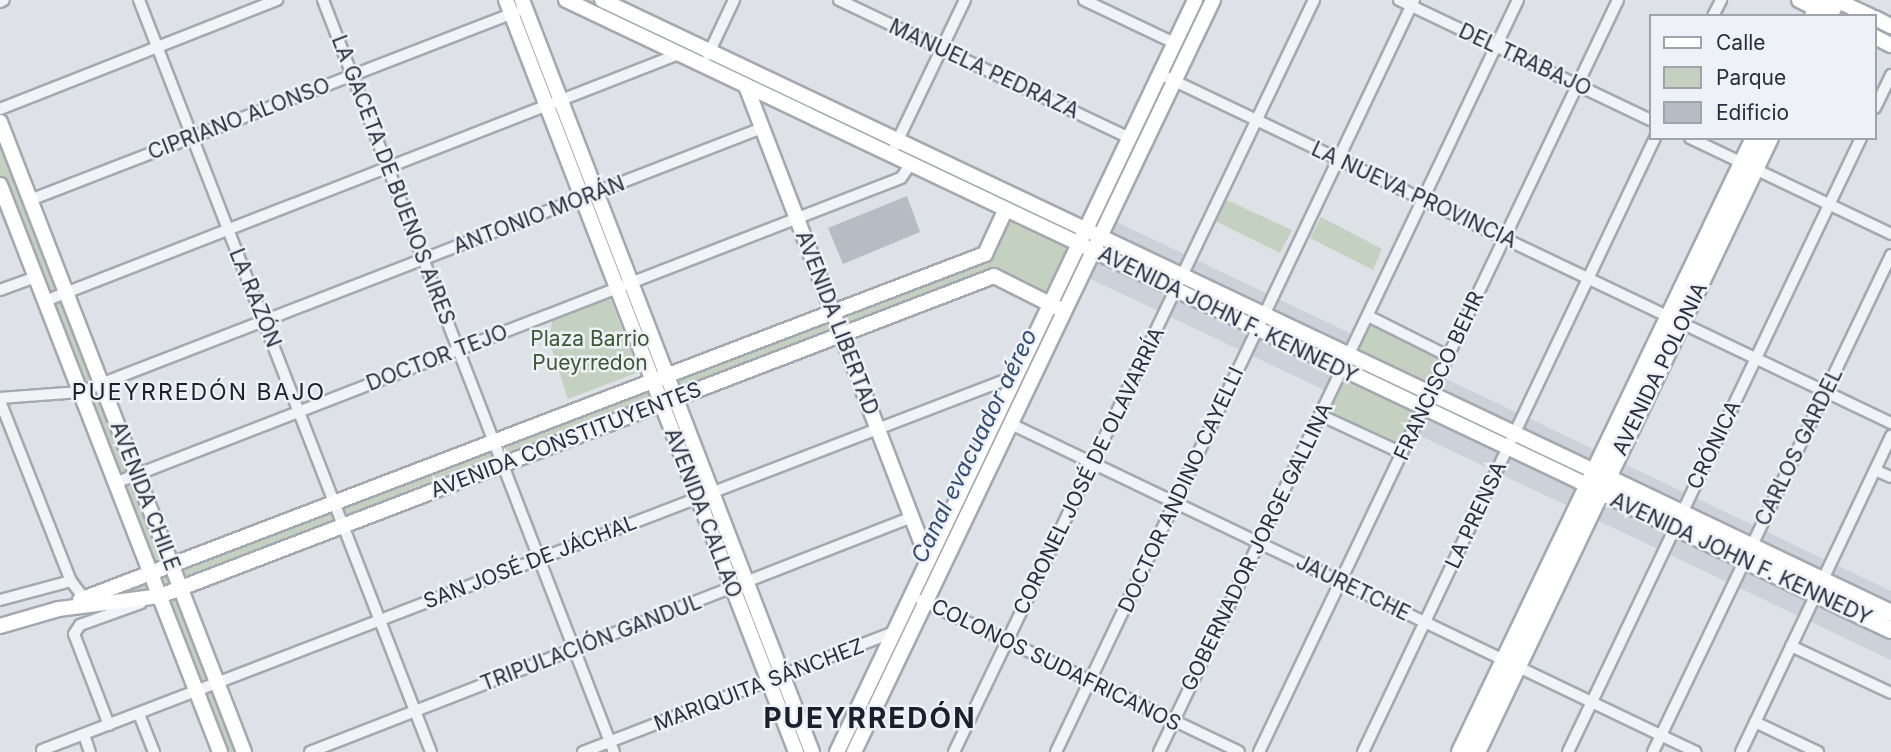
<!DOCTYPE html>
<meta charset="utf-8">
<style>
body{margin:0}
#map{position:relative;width:1891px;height:752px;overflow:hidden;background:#dee2e7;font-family:Inter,sans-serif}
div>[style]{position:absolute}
.built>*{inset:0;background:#cdd1d9}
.green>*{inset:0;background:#c4d1c0}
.stream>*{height:2.5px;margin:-1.25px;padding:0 1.25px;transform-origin:1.25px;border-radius:1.25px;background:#9aafc6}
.building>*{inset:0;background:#b6bbc4}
.roads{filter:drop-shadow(2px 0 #a4a9b1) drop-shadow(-2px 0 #a4a9b1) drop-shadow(0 2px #a4a9b1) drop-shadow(0 -2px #a4a9b1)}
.street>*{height:10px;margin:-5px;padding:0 5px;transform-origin:5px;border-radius:5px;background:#f1f3f6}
.secondary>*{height:14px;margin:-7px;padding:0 7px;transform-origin:7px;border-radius:7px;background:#fff}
.primary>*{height:16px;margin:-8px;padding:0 8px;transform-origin:8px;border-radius:8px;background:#fff}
span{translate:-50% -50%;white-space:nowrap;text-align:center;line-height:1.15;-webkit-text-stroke:5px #eef1f5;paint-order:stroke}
.street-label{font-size:21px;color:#282f3e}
.park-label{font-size:21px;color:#3c5936}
.neighbourhood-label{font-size:23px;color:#1a212e;letter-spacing:2px}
.water-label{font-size:23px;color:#344d70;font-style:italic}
.district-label{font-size:28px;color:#1a212e;font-weight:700;letter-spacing:2px}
.legend{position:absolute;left:1649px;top:14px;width:228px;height:126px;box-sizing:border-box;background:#eef1f5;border:2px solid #9fa3ac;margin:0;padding:9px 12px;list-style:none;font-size:21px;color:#282f3e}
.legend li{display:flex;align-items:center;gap:14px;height:35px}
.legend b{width:35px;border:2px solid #9fa3ac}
</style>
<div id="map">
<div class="built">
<div style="clip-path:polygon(1102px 215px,1891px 591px,1891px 660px,1074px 271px)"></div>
</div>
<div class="green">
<div style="clip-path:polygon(506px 0,522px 0,667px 377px,985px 254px,1005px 211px,566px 0,602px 0,1608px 478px,1891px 613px,1891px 630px,1601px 492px,1477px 752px,1460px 752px,1586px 485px,1079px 244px,1050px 304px,994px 276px,675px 397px,812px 752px,796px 752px,660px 403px,181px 588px,244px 752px,220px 752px,160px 596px,94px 604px,151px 574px,0 185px,0 122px,172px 566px,653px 383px)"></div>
<div style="clip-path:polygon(1222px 198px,1292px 230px,1280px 253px,1211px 219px)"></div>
<div style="clip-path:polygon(1321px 217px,1382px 249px,1373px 270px,1310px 238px)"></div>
<div style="clip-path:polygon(610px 298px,639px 372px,568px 399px,549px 341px,552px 321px)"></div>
<div style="clip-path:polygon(1369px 323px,1441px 357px,1428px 385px,1356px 350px)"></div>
<div style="clip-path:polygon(1343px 378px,1414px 412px,1398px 446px,1327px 412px)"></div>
</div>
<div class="stream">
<div style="left:1170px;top:69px;width:76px;rotate:-64.4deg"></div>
<div style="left:1123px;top:169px;width:88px;rotate:-65.2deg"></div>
<div style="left:1060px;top:302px;width:49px;rotate:-63.4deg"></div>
<div style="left:957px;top:516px;width:161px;rotate:-63.9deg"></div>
<div style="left:845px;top:752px;width:89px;rotate:-64.9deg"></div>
</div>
<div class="building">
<div style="clip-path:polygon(907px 196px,920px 232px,843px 264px,828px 228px)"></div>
</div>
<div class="roads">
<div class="street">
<div style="left:139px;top:0;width:807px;rotate:68.78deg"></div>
<div style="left:323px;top:0;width:806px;rotate:68.85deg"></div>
<div style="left:839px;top:0;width:321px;rotate:25.4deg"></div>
<div style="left:1084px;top:0;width:100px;rotate:25.5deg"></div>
<div style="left:1399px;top:0;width:279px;rotate:25.5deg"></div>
<div style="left:0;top:2px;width:4px;rotate:-27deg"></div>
<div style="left:1713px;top:16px;width:18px;rotate:-63deg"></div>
<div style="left:708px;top:55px;width:61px;rotate:-64.7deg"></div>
<div style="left:1160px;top:74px;width:810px;rotate:25.52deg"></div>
<div style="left:1875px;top:108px;width:37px;rotate:-64deg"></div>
<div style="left:0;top:109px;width:298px;rotate:-21.5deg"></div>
<div style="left:1690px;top:138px;width:223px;rotate:25.5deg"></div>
<div style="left:895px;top:146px;width:162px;rotate:-64.4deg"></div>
<div style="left:30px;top:200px;width:521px;rotate:-21.15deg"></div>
<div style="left:0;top:290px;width:37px;rotate:-20deg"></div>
<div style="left:45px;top:301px;width:680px;rotate:-21.29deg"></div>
<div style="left:1368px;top:316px;width:89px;rotate:26.6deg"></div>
<div style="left:0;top:398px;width:80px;rotate:-4.3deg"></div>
<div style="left:80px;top:392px;width:731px;rotate:-21.16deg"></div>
<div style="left:0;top:401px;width:193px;rotate:68.5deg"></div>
<div style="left:71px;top:581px;width:26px;rotate:53deg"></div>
<div style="left:1320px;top:415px;width:90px;rotate:24.9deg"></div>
<div style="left:1011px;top:424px;width:759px;rotate:25.59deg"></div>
<div style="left:1875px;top:470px;width:17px;rotate:24deg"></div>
<div style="left:115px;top:483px;width:843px;rotate:-21.21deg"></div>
<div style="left:901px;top:178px;width:16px;rotate:-55deg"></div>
<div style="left:0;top:600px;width:73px;rotate:-15deg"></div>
<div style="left:921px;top:600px;width:352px;rotate:25.5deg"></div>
<div style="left:1791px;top:646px;width:110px;rotate:25.2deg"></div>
<div style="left:139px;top:714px;width:41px;rotate:68.5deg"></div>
<div style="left:1755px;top:722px;width:70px;rotate:25.5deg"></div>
<div style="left:109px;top:725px;width:97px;rotate:-111deg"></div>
<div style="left:74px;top:634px;width:11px;rotate:-56deg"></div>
<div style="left:80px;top:625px;width:65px;rotate:-19.8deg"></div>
<div style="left:84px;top:735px;width:18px;rotate:71deg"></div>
<div style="left:42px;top:750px;width:1046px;rotate:-21.02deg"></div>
<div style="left:310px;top:752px;width:646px;rotate:-21.32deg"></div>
<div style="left:583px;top:752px;width:333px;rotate:-21.1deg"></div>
<div style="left:954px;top:752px;width:834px;rotate:-64.42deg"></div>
<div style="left:1056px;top:752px;width:833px;rotate:-64.54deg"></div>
<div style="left:1159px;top:752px;width:833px;rotate:-64.48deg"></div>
<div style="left:1259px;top:752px;width:833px;rotate:-64.48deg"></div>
<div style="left:1363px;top:752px;width:680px;rotate:-64.57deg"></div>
<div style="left:1568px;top:752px;width:680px;rotate:-64.49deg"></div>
<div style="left:1653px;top:752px;width:551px;rotate:-64.41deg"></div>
<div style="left:1741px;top:752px;width:350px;rotate:-64.6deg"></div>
</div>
<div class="secondary">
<div style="left:506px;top:0;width:806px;rotate:68.91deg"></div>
<div style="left:522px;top:0;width:806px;rotate:68.91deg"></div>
<div style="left:566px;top:0;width:1130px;rotate:25.41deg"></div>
<div style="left:602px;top:0;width:1098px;rotate:25.4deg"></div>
<div style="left:1799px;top:0;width:31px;rotate:27deg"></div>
<div style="left:1836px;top:0;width:38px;rotate:25deg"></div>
<div style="left:1875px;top:18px;width:18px;rotate:27deg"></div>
<div style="left:1875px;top:37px;width:18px;rotate:27deg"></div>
<div style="left:746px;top:86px;width:508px;rotate:68.99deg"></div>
<div style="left:0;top:122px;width:676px;rotate:68.83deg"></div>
<div style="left:0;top:185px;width:608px;rotate:68.79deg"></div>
<div style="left:80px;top:600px;width:969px;rotate:-20.92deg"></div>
<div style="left:985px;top:254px;width:47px;rotate:-65.1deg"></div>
<div style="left:0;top:626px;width:61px;rotate:-16.1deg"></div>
<div style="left:59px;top:609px;width:102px;rotate:-7.3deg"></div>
<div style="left:160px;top:596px;width:893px;rotate:-20.99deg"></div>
<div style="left:994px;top:276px;width:78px;rotate:26.6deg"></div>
<div style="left:837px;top:752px;width:833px;rotate:-64.54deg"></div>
<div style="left:854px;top:752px;width:833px;rotate:-64.48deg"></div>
</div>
<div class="primary">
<div style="left:1813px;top:16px;width:18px;rotate:-63deg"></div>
<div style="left:1829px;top:16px;width:18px;rotate:-63deg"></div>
<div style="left:1600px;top:474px;width:322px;rotate:25.5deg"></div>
<div style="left:1593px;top:488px;width:330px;rotate:25.5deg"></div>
<div style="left:1460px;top:752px;width:681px;rotate:-64.41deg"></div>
<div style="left:1477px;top:752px;width:680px;rotate:-64.49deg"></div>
</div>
</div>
<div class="street-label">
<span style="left:1525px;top:60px;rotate:25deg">DEL TRABAJO</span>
<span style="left:984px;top:69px;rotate:25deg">MANUELA PEDRAZA</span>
<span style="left:239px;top:119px;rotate:-21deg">CIPRIANO ALONSO</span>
<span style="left:393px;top:180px;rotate:69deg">LA GACETA DE BUENOS AIRES</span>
<span style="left:1414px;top:195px;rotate:25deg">LA NUEVA PROVINCIA</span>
<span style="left:539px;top:215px;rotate:-21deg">ANTONIO MORÁN</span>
<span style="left:255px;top:298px;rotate:68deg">LA RAZÓN</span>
<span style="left:1228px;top:315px;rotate:26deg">AVENIDA JOHN F. KENNEDY</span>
<span style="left:837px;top:323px;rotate:69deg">AVENIDA LIBERTAD</span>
<span style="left:437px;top:358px;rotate:-21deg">DOCTOR TEJO</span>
<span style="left:1660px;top:369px;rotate:-64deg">AVENIDA POLONIA</span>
<span style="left:1439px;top:376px;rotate:-65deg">FRANCISCO BEHR</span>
<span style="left:566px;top:440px;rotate:-21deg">AVENIDA CONSTITUYENTES</span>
<span style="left:1714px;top:445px;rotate:-64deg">CRÓNICA</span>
<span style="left:1799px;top:447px;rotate:-64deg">CARLOS GARDEL</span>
<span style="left:1089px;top:471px;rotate:-64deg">CORONEL JOSÉ DE OLAVARRÍA</span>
<span style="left:1181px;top:490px;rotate:-65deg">DOCTOR ANDINO CAYELLI</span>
<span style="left:145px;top:496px;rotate:69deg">AVENIDA CHILE</span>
<span style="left:703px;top:513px;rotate:69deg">AVENIDA CALLAO</span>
<span style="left:1476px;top:515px;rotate:-65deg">LA PRENSA</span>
<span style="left:1257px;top:547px;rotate:-64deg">GOBERNADOR JORGE GALLINA</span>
<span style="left:1741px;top:559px;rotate:25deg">AVENIDA JOHN F. KENNEDY</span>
<span style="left:530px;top:562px;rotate:-21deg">SAN JOSÉ DE JÁCHAL</span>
<span style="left:1353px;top:588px;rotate:26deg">JAURETCHE</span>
<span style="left:591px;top:643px;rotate:-21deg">TRIPULACIÓN GANDUL</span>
<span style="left:1056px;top:665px;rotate:26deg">COLONOS SUDAFRICANOS</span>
<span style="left:759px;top:685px;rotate:-21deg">MARIQUITA SÁNCHEZ</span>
</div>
<div class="park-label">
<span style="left:590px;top:351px">Plaza Barrio<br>Pueyrredon</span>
</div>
<div class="neighbourhood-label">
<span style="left:199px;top:392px">PUEYRREDÓN BAJO</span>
</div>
<div class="water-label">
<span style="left:974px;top:446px;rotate:-64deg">Canal evacuador aéreo</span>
</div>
<div class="district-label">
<span style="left:870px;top:718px">PUEYRREDÓN</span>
</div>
<ul class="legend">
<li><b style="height:9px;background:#fff"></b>Calle</li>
<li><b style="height:19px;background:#c4d1c0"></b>Parque</li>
<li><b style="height:19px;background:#b6bbc4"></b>Edificio</li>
</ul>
</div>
